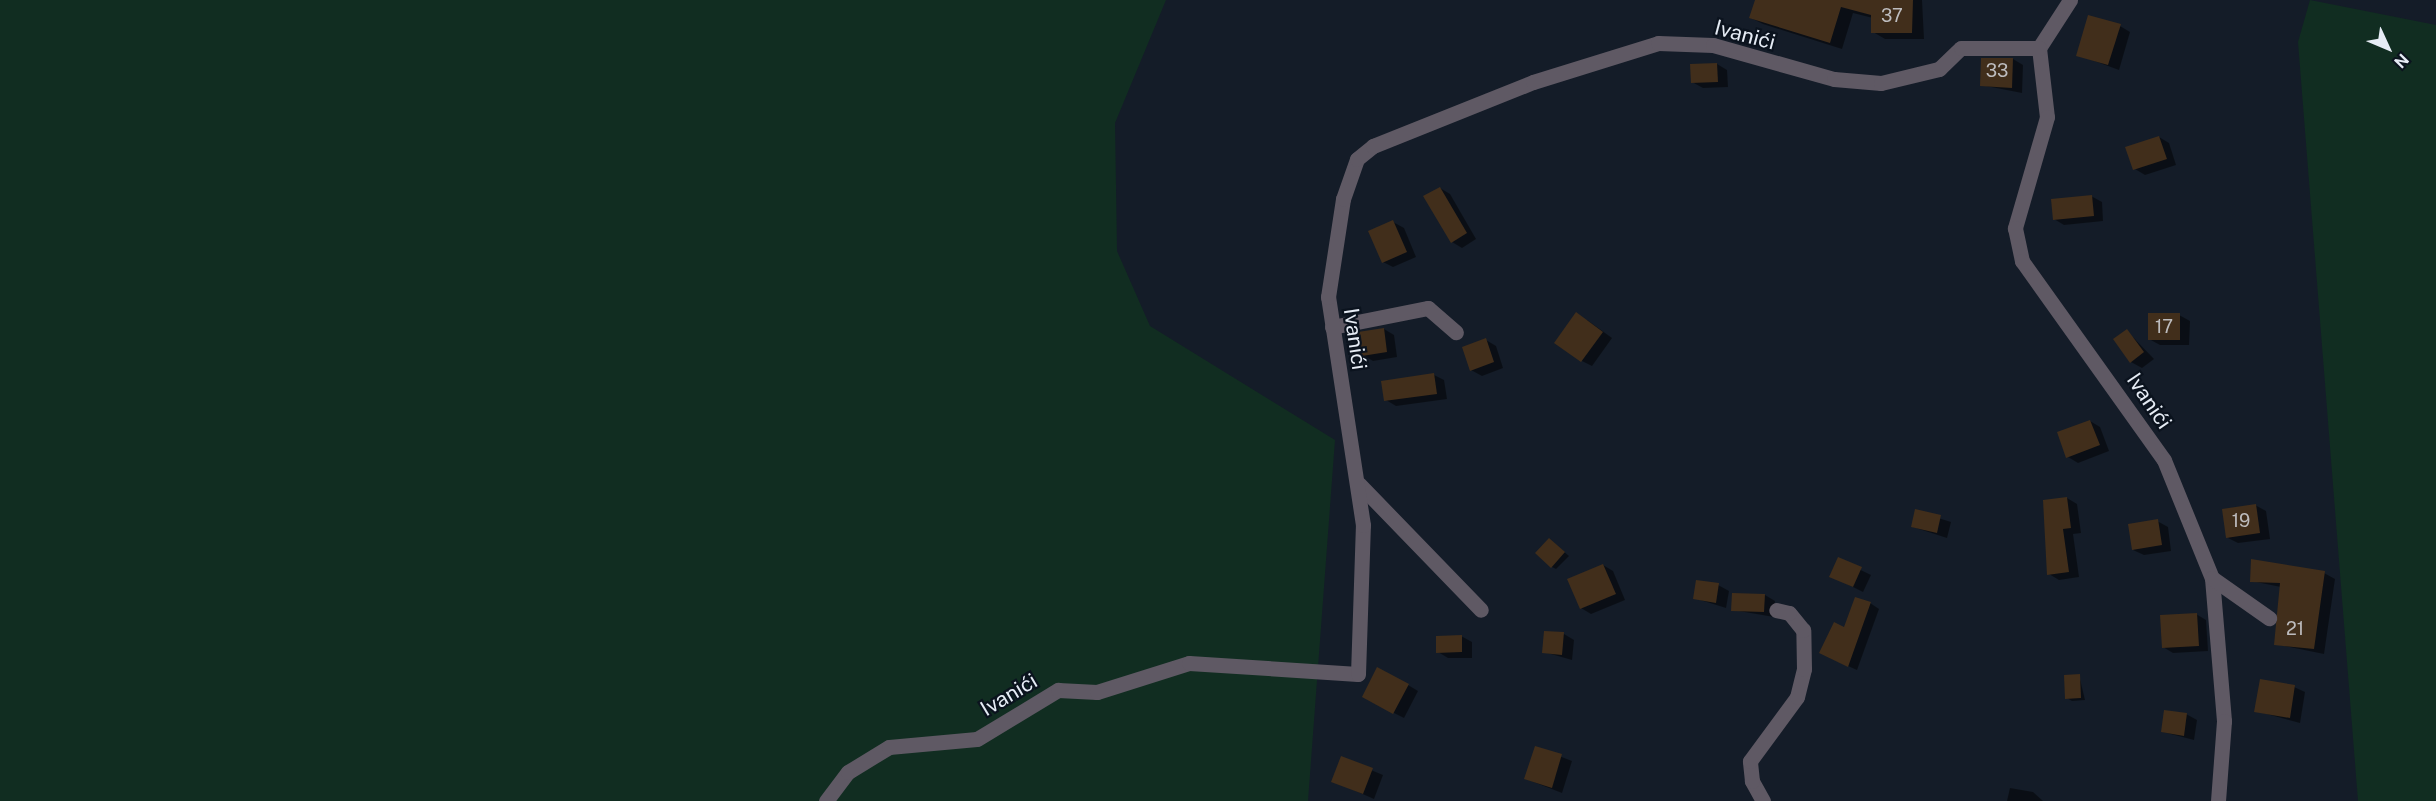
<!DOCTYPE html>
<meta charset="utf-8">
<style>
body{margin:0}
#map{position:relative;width:2436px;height:801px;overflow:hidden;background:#141c28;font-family:"Public Sans",sans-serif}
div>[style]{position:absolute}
.green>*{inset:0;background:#112d21}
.shadow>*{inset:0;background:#0007}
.building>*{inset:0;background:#412e1b}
.minor>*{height:15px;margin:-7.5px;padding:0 7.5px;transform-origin:7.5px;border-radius:7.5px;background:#5f5964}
span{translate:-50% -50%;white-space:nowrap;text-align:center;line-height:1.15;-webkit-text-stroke:4.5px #0b131e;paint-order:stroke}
.number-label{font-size:18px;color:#bdbcbe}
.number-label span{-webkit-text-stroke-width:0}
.street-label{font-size:21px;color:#e6ecf5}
.north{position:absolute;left:2358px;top:18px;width:60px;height:60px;-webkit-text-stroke:4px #0b131e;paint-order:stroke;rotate:134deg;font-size:16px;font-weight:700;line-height:24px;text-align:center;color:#e6ecf5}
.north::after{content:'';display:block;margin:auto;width:21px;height:27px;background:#e6ecf5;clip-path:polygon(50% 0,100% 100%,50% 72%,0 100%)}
</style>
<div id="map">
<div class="green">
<div style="clip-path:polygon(0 0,1166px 0,1115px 123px,1117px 251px,1150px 326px,1335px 440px,1308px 801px,0 801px)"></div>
<div style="clip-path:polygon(2310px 0,2436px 25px,2436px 801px,2358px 801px,2298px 42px)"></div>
</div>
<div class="shadow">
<div style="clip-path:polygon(1756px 0,1922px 0,1924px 39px,1885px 39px,1873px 32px,1873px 18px,1853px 13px,1842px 49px,1763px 24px,1751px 18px)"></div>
<div style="clip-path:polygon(2120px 26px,2130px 32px,2119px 70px,2078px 55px)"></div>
<div style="clip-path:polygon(2013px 59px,2023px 65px,2022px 93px,1981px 85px)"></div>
<div style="clip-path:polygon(1717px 64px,1727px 70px,1728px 87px,1703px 88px,1692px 82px)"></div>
<div style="clip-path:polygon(2159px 137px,2169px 143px,2176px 165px,2145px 175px,2135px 169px)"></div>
<div style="clip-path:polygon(1440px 188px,1450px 194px,1476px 239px,1462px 248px,1452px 242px)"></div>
<div style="clip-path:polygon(2091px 196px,2102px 202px,2103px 221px,2064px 225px,2054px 219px)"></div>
<div style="clip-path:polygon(1393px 222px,1404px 228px,1416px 257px,1393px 267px,1383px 262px)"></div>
<div style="clip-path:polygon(2179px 315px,2190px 321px,2189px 345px,2160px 345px,2149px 339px)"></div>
<div style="clip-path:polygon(1587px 320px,1612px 338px,1592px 366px,1582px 361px)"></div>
<div style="clip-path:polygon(1384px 329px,1394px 335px,1397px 357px,1373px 361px,1363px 355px)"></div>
<div style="clip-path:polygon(2127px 331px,2154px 359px,2142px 368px,2131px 362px)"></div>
<div style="clip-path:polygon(1486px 340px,1496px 346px,1503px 368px,1482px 376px,1471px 370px)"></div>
<div style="clip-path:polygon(1434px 375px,1444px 380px,1447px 399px,1396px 406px,1386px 400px)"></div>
<div style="clip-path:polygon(2090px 421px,2100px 427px,2109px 451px,2078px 463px,2068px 457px)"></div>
<div style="clip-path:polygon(2067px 498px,2077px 504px,2081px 533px,2073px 534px,2079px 577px,2059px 580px,2049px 574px)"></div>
<div style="clip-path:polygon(2255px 505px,2266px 511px,2270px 539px,2238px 543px,2228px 538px)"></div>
<div style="clip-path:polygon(1916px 511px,1951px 522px,1947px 538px,1913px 527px)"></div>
<div style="clip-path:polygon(2157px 521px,2168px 527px,2171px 551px,2144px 555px,2133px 550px)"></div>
<div style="clip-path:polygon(1550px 540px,1569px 556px,1556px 569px,1552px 567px)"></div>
<div style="clip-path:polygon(1838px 559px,1871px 575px,1863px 592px,1831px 576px)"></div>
<div style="clip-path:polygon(1603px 565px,1613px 571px,1625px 600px,1591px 614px,1581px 608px)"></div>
<div style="clip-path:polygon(2324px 573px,2335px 579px,2324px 654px,2275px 644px,2281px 587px,2251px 581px)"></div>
<div style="clip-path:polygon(1718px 585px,1729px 591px,1726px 608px,1694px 598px)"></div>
<div style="clip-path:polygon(1765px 595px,1775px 601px,1774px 617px,1733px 610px)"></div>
<div style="clip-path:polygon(1870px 603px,1879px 609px,1857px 670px,1830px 658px,1845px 629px)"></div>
<div style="clip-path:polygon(2196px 614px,2206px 620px,2208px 651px,2173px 653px,2163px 647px)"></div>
<div style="clip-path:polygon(1564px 634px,1574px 640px,1572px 660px,1544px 652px)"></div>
<div style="clip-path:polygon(1461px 636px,1472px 642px,1472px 658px,1448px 658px,1438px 652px)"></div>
<div style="clip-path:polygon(2079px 675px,2085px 700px,2072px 701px,2067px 698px)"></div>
<div style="clip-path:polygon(1408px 685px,1418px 691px,1404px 718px,1374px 703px)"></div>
<div style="clip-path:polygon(2294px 687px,2305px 692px,2300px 723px,2256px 711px)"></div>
<div style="clip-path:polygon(2186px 714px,2197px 720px,2194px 740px,2163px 732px)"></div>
<div style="clip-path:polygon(1536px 747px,1572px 761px,1562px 793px,1526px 779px)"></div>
<div style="clip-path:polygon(1342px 758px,1383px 775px,1374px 799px,1333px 781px)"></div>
<div style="clip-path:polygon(2010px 788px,2033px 792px,2043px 801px,2007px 801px)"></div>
</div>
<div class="building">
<div style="clip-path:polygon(1755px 0,1913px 0,1912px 33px,1871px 33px,1871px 15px,1841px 7px,1830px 43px,1749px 18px)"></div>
<div style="clip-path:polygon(2088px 15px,2121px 24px,2108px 65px,2076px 56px)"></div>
<div style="clip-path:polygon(1981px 58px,2013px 58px,2012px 88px,1980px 86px)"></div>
<div style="clip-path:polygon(1717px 63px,1718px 82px,1691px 83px,1690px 64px)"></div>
<div style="clip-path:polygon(2159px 136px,2167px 159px,2133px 170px,2125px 147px)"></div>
<div style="clip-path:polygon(1440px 187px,1467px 233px,1451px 243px,1423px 196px)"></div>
<div style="clip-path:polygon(2092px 195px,2094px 216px,2053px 220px,2051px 199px)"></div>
<div style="clip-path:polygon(1393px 220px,1407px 252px,1382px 263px,1368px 231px)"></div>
<div style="clip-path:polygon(1576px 312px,1603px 332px,1581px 362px,1554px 343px)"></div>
<div style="clip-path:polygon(2148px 313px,2180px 313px,2180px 340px,2148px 340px)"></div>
<div style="clip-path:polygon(1384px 328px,1387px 352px,1362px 356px,1358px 332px)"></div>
<div style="clip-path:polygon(2127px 329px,2144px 352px,2130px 363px,2113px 339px)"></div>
<div style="clip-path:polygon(1486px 338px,1494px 362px,1470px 371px,1462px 347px)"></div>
<div style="clip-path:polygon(1434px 373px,1437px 394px,1384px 401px,1381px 381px)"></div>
<div style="clip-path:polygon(2090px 420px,2100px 445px,2066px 458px,2057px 432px)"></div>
<div style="clip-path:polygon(2067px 497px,2071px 528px,2063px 529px,2069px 572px,2047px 575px,2043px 500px)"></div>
<div style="clip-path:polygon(2256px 504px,2260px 533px,2226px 538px,2222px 509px)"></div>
<div style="clip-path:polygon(1915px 509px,1941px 515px,1937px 533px,1911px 527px)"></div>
<div style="clip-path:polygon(2158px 519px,2162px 545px,2132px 550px,2128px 524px)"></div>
<div style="clip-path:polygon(1549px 538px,1565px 552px,1551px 568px,1535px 553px)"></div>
<div style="clip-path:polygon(1838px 557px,1862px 567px,1853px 587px,1829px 577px)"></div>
<div style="clip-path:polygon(2251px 559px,2325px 571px,2314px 649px,2274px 645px,2280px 583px,2250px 582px)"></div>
<div style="clip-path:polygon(1603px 564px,1616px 594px,1580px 609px,1567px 579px)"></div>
<div style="clip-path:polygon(1696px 580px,1719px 583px,1716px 603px,1693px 599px)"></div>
<div style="clip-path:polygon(1732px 593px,1765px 594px,1764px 612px,1731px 611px)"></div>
<div style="clip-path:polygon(1855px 597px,1871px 602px,1848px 667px,1819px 653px,1834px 622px,1844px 627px)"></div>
<div style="clip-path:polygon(2197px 613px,2199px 646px,2162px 648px,2160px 615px)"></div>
<div style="clip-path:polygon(1544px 631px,1564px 632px,1562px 655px,1542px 653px)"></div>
<div style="clip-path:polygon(1462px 635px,1462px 652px,1436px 653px,1436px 636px)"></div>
<div style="clip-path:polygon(1377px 667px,1409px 684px,1393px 714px,1362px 697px)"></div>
<div style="clip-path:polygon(2080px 674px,2081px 698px,2065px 699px,2064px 675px)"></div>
<div style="clip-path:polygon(2260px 679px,2295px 685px,2290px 718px,2254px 712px)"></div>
<div style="clip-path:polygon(2164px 710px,2187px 713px,2184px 736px,2161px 732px)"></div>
<div style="clip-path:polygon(1535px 746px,1562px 754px,1552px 788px,1524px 779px)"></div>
<div style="clip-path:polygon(1341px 756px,1373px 768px,1363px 794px,1331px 782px)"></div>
</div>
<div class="minor">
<div style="left:2070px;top:0;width:57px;rotate:122.9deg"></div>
<div style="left:2039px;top:48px;width:69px;rotate:83.4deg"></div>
<div style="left:2047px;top:117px;width:116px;rotate:106.1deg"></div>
<div style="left:2015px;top:228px;width:34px;rotate:78deg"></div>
<div style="left:2022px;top:261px;width:244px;rotate:54.5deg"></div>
<div style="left:2164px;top:460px;width:127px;rotate:67.9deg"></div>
<div style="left:2212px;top:578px;width:144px;rotate:85.2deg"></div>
<div style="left:2224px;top:721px;width:80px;rotate:94.3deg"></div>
<div style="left:1332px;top:327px;width:98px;rotate:-11.2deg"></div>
<div style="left:1428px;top:308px;width:37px;rotate:41deg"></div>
<div style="left:1359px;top:484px;width:175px;rotate:45.9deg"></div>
<div style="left:2212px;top:578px;width:70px;rotate:35.1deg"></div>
<div style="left:826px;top:801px;width:36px;rotate:-53deg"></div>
<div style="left:848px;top:772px;width:48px;rotate:-31.4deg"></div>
<div style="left:889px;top:747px;width:88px;rotate:-5.2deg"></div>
<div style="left:977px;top:739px;width:95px;rotate:-31.2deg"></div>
<div style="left:1058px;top:690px;width:39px;rotate:3deg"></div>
<div style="left:1097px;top:692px;width:96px;rotate:-17.5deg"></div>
<div style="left:1189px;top:663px;width:169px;rotate:3.7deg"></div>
<div style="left:1358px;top:674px;width:149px;rotate:-88.1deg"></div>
<div style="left:1363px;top:525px;width:231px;rotate:-98.7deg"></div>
<div style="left:1328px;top:297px;width:99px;rotate:-81.3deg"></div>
<div style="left:1343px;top:199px;width:42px;rotate:-70.7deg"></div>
<div style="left:1357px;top:159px;width:21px;rotate:-39deg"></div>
<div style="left:1373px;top:146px;width:172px;rotate:-21.8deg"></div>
<div style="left:1533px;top:82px;width:131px;rotate:-17.3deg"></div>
<div style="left:1658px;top:43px;width:55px;rotate:2.1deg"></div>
<div style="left:1713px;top:45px;width:126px;rotate:15.7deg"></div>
<div style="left:1834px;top:79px;width:47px;rotate:4.9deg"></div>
<div style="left:1881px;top:83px;width:60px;rotate:-13.6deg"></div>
<div style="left:1939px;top:69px;width:30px;rotate:-44deg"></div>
<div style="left:1961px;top:48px;width:78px"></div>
<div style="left:1763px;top:801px;width:23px;rotate:-119deg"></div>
<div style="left:1752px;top:781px;width:20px;rotate:-96deg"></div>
<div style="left:1750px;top:761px;width:79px;rotate:-53.7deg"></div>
<div style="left:1797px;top:697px;width:29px;rotate:-76deg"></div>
<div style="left:1804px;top:669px;width:39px;rotate:-91deg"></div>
<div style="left:1803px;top:630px;width:22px;rotate:-129deg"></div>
<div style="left:1789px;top:613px;width:13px;rotate:-167deg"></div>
</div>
<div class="number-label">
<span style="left:1892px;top:16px">37</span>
<span style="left:1997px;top:71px">33</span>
<span style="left:2164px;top:327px">17</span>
<span style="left:2241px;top:521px">19</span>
<span style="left:2295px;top:629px">21</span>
</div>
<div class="street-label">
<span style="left:1745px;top:35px;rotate:15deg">Ivanići</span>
<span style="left:1355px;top:339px;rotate:82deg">Ivanići</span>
<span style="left:2149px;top:401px;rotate:56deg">Ivanići</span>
<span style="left:1009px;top:695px;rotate:-31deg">Ivanići</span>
</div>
<div class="north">N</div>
</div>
